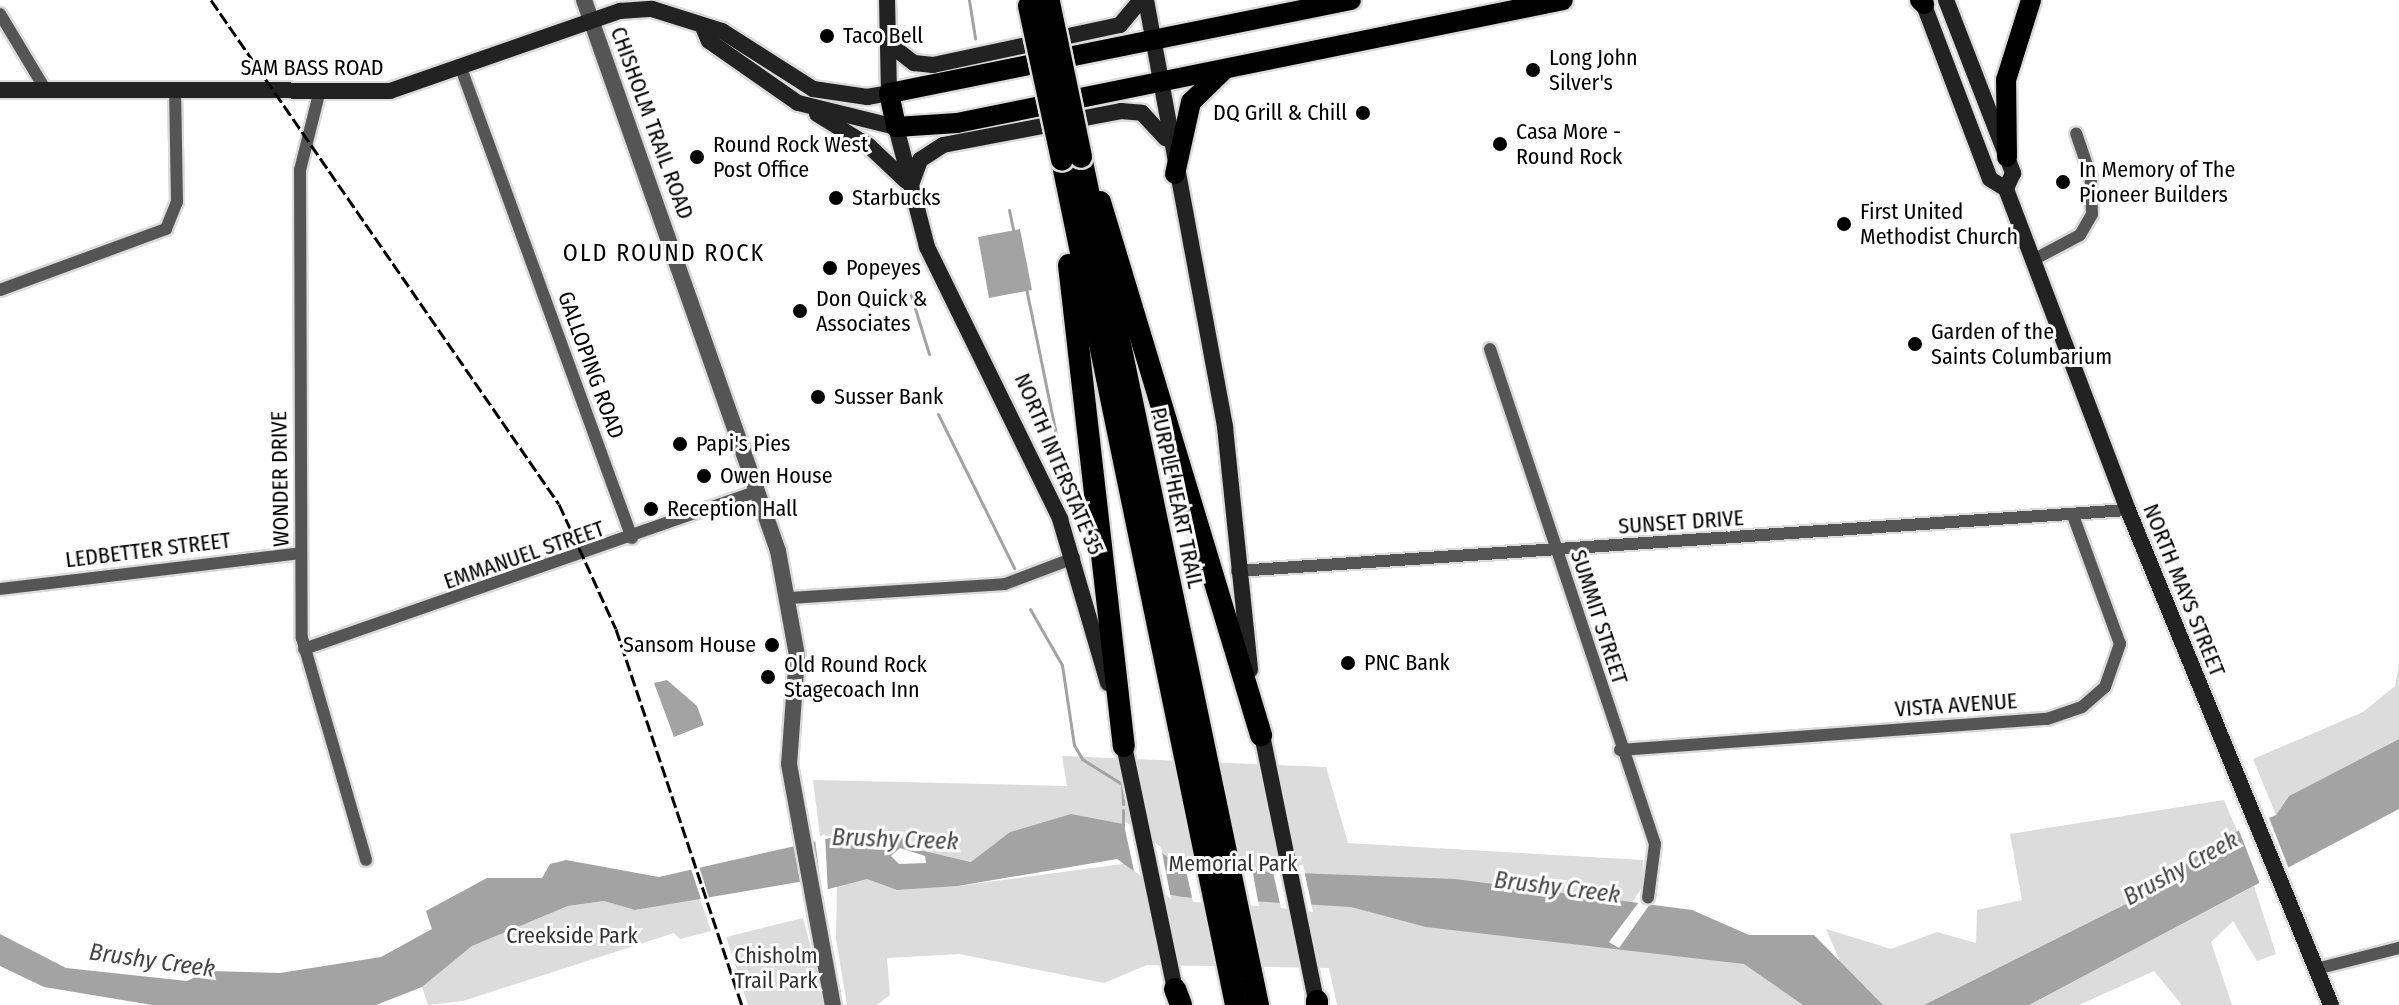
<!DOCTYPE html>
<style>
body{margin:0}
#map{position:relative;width:2399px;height:1005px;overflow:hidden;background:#fff;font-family:"Fira Sans Condensed",sans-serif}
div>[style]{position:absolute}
.green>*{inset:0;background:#dcdcdc}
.water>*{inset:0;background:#a3a3a3}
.pier>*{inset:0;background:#fff}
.stream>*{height:3px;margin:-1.5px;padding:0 1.5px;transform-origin:1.5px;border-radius:1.5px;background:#a3a3a3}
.roads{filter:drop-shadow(2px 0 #dbdbdb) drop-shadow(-2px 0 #dbdbdb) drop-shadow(0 2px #dbdbdb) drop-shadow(0 -2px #dbdbdb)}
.minor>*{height:12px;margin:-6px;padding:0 6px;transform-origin:6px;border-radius:6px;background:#555}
.tertiary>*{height:16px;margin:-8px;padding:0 8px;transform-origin:8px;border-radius:8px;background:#555}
.secondary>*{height:16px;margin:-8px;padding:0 8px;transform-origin:8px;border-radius:8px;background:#222}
.trunk>*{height:20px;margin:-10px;padding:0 10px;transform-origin:10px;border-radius:10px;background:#000}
.motorway>*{height:22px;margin:-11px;padding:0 11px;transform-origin:11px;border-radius:11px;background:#000}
.rail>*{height:3px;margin-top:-1.5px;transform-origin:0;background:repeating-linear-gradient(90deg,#000 0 12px,transparent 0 16px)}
.bridges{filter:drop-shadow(2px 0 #dbdbdb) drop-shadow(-2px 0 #dbdbdb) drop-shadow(0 2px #dbdbdb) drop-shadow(0 -2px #dbdbdb)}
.motorway-bridge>*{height:22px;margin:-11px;padding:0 11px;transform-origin:11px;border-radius:11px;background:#000}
.dots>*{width:22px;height:22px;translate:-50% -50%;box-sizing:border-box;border:4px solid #fff;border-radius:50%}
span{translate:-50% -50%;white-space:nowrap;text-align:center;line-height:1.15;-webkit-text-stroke:6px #fff;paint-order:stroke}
.poi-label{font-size:22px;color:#000}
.left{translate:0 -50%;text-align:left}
.right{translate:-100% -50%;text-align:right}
.street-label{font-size:22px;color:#000}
.park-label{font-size:22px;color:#333}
.neighbourhood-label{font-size:24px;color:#000;letter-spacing:2px}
.water-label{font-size:24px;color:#444;font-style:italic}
</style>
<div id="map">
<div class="green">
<div style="clip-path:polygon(2399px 666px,2399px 739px,2289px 796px,2276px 815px,2253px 759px,2363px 712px,2395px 686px)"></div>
<div style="clip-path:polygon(1062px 756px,1326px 767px,1348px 843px,1643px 860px,1643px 886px,1604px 944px,1745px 964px,1803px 1005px,1337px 1005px,1329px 968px,1147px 965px,1104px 983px,959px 954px,887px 958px,890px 995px,877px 1005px,847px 1005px,836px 939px,837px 885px,867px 879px,897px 890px,958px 886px,1130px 863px,1072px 814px,1010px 832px,972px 862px,919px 850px,900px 837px,820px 836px,813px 780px,1067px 786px)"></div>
<div style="clip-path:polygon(2224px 800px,2238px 833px,2146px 894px,1924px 1005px,1825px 1005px,1839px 959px,1826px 929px,1891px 949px,1937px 932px,1976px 943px,1977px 910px,2022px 900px,2010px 834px)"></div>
<div style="clip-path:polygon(2254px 886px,2276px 954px,2257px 961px,2233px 921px,2211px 942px,2232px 1005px,2182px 1005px,2154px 971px,2079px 1005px,2029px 1005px)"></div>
<div style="clip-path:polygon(699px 896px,711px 931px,680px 939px,674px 933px,463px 1001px,428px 1005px,422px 987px,472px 946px,568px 906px,604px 901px,636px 910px)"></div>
<div style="clip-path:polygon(803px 918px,826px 1005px,748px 1005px,726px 937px)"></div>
</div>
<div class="water">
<div style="clip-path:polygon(1020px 229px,1032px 290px,989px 298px,978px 237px)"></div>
<div style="clip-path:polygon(667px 680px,697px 706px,704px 725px,674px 737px,654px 683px)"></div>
<div style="clip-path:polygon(2399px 739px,2399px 809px,2029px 1005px,1924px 1005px,2146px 894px,2221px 838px,2276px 815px,2289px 796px)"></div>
<div style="clip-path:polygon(evenodd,1071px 814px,1123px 824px,1170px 859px,1268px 872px,1455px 879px,1692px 910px,1749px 935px,1814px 935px,1883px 1005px,1803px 1005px,1744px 964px,1426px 927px,1351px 907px,1183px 897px,1166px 894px,1117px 859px,958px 886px,897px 890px,867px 879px,821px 891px,799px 882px,635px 910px,604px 901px,568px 906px,472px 946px,422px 987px,376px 1005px,152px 1005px,44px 987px,0 966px,0 934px,66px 968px,187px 981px,208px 971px,280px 973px,381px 957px,432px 929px,426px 911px,487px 878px,542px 878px,550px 864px,566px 860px,659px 877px,852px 833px,900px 837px,920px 850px,971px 862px,1010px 832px,1071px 814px,900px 848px,925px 856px,926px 863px,899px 864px,891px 856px,900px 848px)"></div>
</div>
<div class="pier">
<div style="clip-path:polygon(2268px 815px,2289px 869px,2261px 887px,2238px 828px)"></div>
<div style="clip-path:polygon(1123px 820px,1161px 847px,1171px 899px,1134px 871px)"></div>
<div style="clip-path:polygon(825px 834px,828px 894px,822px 895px,815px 839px)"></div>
<div style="clip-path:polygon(1183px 857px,1251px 863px,1259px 906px,1193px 902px)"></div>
<div style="clip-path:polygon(698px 863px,709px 898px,701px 899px,690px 866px)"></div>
<div style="clip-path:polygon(1303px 865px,1313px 912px,1281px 908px,1272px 868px)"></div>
<div style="clip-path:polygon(1639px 902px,1650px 904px,1619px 948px,1609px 942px)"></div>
</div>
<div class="stream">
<div style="left:969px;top:0;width:39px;rotate:81deg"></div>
<div style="left:1009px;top:210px;width:25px;rotate:78deg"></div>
<div style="left:1026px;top:288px;width:174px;rotate:78.4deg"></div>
<div style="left:910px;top:292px;width:65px;rotate:73deg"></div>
<div style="left:938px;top:414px;width:172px;rotate:63.7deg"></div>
<div style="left:1030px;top:609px;width:64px;rotate:60.3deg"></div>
<div style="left:1062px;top:665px;width:81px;rotate:81.5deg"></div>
<div style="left:1074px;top:745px;width:16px;rotate:60deg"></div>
<div style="left:1082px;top:759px;width:47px;rotate:32deg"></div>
<div style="left:1122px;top:784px;width:20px;rotate:87deg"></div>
<div style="left:1123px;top:810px;width:16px;rotate:90deg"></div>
</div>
<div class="roads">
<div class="minor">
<div style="left:0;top:14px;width:87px;rotate:59deg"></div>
<div style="left:462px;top:71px;width:497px;rotate:70deg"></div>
<div style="left:320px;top:90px;width:82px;rotate:104deg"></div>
<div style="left:300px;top:170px;width:468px;rotate:89.8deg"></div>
<div style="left:302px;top:638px;width:231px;rotate:73.9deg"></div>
<div style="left:2033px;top:260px;width:53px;rotate:-28deg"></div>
<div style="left:2080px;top:235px;width:24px;rotate:-60deg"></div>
<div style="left:2092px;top:214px;width:37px;rotate:-92deg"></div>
<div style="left:2091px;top:177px;width:46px;rotate:-108.8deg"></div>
<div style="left:0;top:290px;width:177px;rotate:-20.2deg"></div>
<div style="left:166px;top:229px;width:29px;rotate:-68deg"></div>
<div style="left:177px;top:202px;width:112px;rotate:-91deg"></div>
<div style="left:1490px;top:349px;width:522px;rotate:71.57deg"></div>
<div style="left:1655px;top:844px;width:54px;rotate:97.4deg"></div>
<div style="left:1237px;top:571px;width:893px;rotate:-3.92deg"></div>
<div style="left:0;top:589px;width:303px;rotate:-6.8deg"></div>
<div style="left:790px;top:598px;width:215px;rotate:-3.7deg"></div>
<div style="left:1005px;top:584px;width:74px;rotate:-20.6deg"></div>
<div style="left:304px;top:649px;width:478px;rotate:-19.2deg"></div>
<div style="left:1620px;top:750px;width:428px;rotate:-4.2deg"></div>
<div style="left:2047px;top:719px;width:37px;rotate:-19deg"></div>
<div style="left:2082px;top:707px;width:30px;rotate:-41deg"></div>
<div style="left:2105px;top:687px;width:46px;rotate:-70.8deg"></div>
<div style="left:2120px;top:644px;width:134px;rotate:-110.1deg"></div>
<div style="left:2316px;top:969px;width:86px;rotate:-14.2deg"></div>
</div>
<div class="tertiary">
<div style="left:584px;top:0;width:584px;rotate:70.6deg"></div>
<div style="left:778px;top:551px;width:107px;rotate:79.7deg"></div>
<div style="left:797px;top:656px;width:108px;rotate:94.2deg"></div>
<div style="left:789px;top:764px;width:245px;rotate:79.7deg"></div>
</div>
<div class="secondary">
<div style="left:1146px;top:0;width:434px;rotate:79.5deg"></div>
<div style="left:1225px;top:427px;width:244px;rotate:84.1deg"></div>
<div style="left:1922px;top:0;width:191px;rotate:69.2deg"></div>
<div style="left:1990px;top:179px;width:19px;rotate:32deg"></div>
<div style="left:2006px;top:189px;width:343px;rotate:69.2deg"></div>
<div style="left:2128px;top:510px;width:535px;rotate:67.7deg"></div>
<div style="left:1946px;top:0;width:186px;rotate:68.8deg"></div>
<div style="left:2013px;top:173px;width:17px;rotate:114deg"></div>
<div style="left:703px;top:27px;width:15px;rotate:67deg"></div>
<div style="left:709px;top:41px;width:108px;rotate:34.9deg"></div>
<div style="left:798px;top:103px;width:101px;rotate:13.8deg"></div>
<div style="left:896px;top:127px;width:124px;rotate:75.5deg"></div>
<div style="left:927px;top:247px;width:303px;rotate:63.9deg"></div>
<div style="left:1060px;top:519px;width:171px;rotate:73.7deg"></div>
<div style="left:888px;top:43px;width:33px;rotate:38deg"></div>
<div style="left:914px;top:63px;width:19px;rotate:6deg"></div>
<div style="left:933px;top:65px;width:191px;rotate:-12.1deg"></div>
<div style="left:1120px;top:25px;width:33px;rotate:-50deg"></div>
<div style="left:0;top:90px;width:390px;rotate:0.1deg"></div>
<div style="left:390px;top:91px;width:244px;rotate:-19.2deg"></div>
<div style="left:620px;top:11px;width:32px;rotate:-4deg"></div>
<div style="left:652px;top:9px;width:73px;rotate:17.4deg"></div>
<div style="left:722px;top:31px;width:108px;rotate:32.5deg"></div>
<div style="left:813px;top:89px;width:55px;rotate:8.4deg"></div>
<div style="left:867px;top:97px;width:22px;rotate:-10deg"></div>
<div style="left:889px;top:93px;width:93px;rotate:-91.2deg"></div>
<div style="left:817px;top:114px;width:61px;rotate:31.6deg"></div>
<div style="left:869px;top:146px;width:51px;rotate:43.4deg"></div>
<div style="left:911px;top:185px;width:27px;rotate:-70deg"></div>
<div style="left:920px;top:160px;width:27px;rotate:-33deg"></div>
<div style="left:943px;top:145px;width:181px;rotate:-10.8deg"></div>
<div style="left:1121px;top:111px;width:21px;rotate:5deg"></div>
<div style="left:1142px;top:113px;width:35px;rotate:47deg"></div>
<div style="left:1260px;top:725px;width:286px;rotate:78.5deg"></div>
<div style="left:1122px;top:736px;width:269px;rotate:78.2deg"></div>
</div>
<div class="trunk">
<div style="left:1351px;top:0;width:471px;rotate:168.6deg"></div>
<div style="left:889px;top:93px;width:35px;rotate:78deg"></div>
<div style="left:896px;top:127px;width:61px;rotate:-3.8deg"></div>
<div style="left:957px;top:123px;width:618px;rotate:-11.47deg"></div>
<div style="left:1920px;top:0;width:6px;rotate:45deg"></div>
<div style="left:2007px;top:157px;width:77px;rotate:-90.7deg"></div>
<div style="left:2006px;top:80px;width:84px;rotate:-72.6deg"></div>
<div style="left:1175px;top:174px;width:74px;rotate:-77.5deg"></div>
<div style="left:1191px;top:102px;width:45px;rotate:-44.1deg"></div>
</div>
<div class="motorway">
<div style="left:1081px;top:157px;width:866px;rotate:78.21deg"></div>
<div style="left:1062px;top:160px;width:863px;rotate:78.36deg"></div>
<div style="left:1100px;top:202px;width:557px;rotate:73.19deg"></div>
<div style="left:1069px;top:265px;width:484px;rotate:83.5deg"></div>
<div style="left:1175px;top:989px;width:17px;rotate:69deg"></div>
<div style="left:1317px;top:1001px;width:4px;rotate:90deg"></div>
</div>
</div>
<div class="rail">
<div style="left:211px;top:0;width:612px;rotate:55.38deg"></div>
<div style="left:559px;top:504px;width:137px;rotate:65.5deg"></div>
<div style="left:616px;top:629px;width:397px;rotate:71.5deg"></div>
</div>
<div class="bridges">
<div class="motorway-bridge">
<div style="left:1049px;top:2px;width:158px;rotate:78.3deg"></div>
<div style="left:1029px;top:6px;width:157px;rotate:77.9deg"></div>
</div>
</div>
<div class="dots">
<div style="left:827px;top:36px;background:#000"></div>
<div style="left:1533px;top:70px;background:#000"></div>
<div style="left:1363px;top:113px;background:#000"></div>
<div style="left:1500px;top:144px;background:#000"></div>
<div style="left:697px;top:157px;background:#000"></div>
<div style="left:2063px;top:182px;background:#000"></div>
<div style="left:836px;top:198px;background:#000"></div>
<div style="left:1844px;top:224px;background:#000"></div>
<div style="left:830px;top:268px;background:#000"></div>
<div style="left:800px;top:311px;background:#000"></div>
<div style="left:1915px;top:344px;background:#000"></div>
<div style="left:818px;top:397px;background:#000"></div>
<div style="left:680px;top:444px;background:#000"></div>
<div style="left:704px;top:476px;background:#000"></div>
<div style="left:651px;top:509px;background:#000"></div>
<div style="left:772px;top:645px;background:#000"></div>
<div style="left:1348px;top:663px;background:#000"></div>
<div style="left:768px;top:677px;background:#000"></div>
</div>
<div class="poi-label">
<span class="left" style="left:843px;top:36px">Taco Bell</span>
<span class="left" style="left:1549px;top:70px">Long John<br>Silver's</span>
<span class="right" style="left:1347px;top:113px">DQ Grill &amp; Chill</span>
<span class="left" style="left:1516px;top:144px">Casa More -<br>Round Rock</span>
<span class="left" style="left:713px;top:157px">Round Rock West<br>Post Office</span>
<span class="left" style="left:2079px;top:182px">In Memory of The<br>Pioneer Builders</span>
<span class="left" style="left:852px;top:198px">Starbucks</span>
<span class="left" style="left:1860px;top:224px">First United<br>Methodist Church</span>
<span class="left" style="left:846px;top:268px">Popeyes</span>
<span class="left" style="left:816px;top:311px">Don Quick &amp;<br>Associates</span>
<span class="left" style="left:1931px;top:344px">Garden of the<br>Saints Columbarium</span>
<span class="left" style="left:834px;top:397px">Susser Bank</span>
<span class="left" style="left:696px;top:444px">Papi's Pies</span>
<span class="left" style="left:720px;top:476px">Owen House</span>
<span class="left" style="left:667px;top:509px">Reception Hall</span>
<span class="right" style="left:756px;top:645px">Sansom House</span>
<span class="left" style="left:1364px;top:663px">PNC Bank</span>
<span class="left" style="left:784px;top:677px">Old Round Rock<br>Stagecoach Inn</span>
</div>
<div class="street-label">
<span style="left:312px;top:68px">SAM BASS ROAD</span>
<span style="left:652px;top:123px;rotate:70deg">CHISHOLM TRAIL ROAD</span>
<span style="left:591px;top:365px;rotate:70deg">GALLOPING ROAD</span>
<span style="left:1059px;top:464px;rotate:67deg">NORTH INTERSTATE 35</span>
<span style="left:280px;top:479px;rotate:-91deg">WONDER DRIVE</span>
<span style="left:1177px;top:498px;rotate:78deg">PURPLE HEART TRAIL</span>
<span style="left:1681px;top:522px;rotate:-4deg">SUNSET DRIVE</span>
<span style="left:148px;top:550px;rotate:-7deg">LEDBETTER STREET</span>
<span style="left:524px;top:555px;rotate:-19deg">EMMANUEL STREET</span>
<span style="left:2184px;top:590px;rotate:68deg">NORTH MAYS STREET</span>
<span style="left:1599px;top:617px;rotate:72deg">SUMMIT STREET</span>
<span style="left:1956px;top:705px;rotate:-4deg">VISTA AVENUE</span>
</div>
<div class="park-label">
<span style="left:1233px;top:864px">Memorial Park</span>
<span style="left:572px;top:936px">Creekside Park</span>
<span style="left:776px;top:968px">Chisholm<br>Trail Park</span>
</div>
<div class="neighbourhood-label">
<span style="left:664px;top:254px">OLD ROUND ROCK</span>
</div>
<div class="water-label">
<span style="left:895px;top:840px;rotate:2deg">Brushy Creek</span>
<span style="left:2181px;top:869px;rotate:-29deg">Brushy Creek</span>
<span style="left:1557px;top:888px;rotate:7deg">Brushy Creek</span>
<span style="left:152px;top:961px;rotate:8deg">Brushy Creek</span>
</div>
</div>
